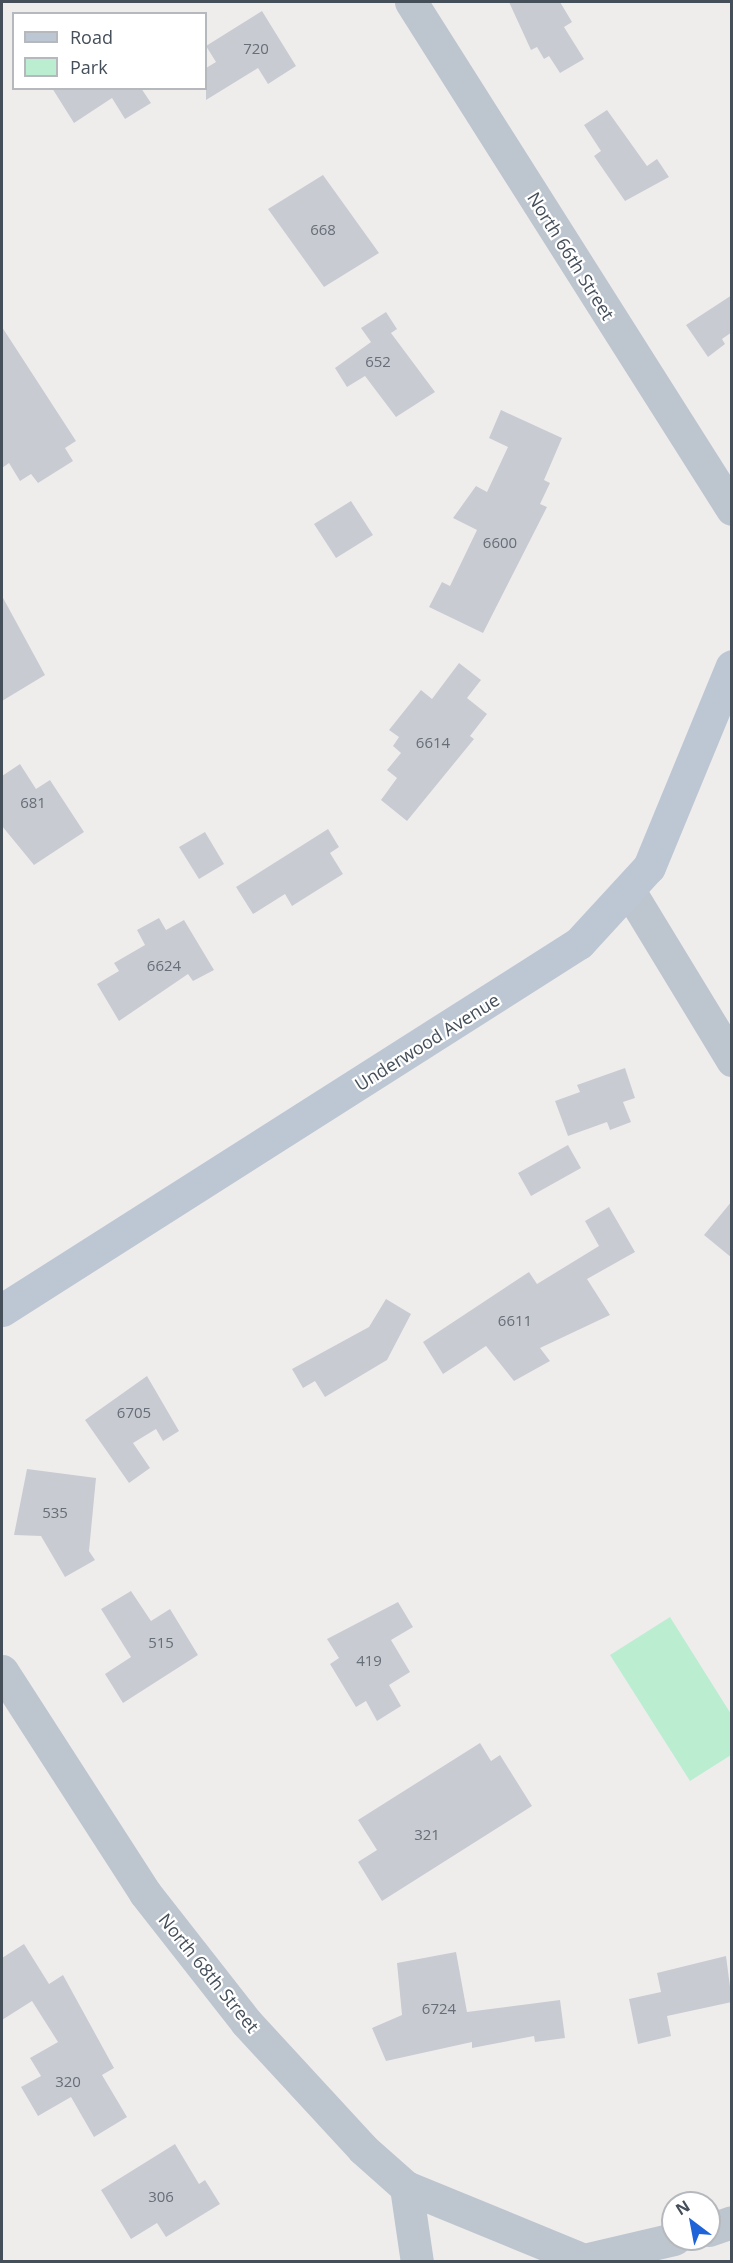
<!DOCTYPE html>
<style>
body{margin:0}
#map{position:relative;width:733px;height:2263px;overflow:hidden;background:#efedec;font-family:"Open Sans",sans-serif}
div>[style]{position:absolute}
.green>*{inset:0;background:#bbedd1}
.building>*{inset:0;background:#c9cbd2}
.minor>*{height:33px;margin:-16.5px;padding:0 16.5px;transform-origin:16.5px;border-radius:16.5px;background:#bdc6cf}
.tertiary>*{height:33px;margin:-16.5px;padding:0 16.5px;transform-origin:16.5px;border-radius:16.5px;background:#bdc6cf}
.secondary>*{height:33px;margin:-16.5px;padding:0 16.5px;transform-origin:16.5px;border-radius:16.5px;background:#bdc7d3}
span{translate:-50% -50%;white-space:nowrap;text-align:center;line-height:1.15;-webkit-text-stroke:4.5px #fff;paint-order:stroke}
.number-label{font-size:15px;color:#666e77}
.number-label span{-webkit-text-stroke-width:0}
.street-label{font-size:18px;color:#454f59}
.frame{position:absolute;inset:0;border:3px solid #454f59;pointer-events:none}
.legend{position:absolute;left:12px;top:12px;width:195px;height:78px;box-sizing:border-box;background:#fff;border:2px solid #b5b9bd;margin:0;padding:8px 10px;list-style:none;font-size:18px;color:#454f59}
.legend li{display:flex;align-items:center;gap:12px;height:30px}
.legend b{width:30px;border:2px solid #b5b9bd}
.north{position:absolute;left:661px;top:2191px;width:60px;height:60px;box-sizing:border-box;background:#fff;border:2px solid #b5b9bd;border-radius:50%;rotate:328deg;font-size:16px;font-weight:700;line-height:24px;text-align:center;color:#454f59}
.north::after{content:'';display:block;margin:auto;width:21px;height:27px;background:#1e64d8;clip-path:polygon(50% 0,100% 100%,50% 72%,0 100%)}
</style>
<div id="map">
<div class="green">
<div style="clip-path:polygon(670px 1617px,731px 1714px,731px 1755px,690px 1781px,610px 1655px)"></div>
</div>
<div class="building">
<div style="clip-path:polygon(509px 2px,560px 2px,572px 22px,564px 27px,584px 59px,560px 73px,549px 56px,544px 59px,537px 47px,531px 50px)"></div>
<div style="clip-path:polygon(262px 11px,296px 66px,268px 84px,258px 68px,206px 100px,206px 68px,216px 62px,206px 46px)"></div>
<div style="clip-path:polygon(52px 88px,141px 88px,151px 103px,125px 119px,112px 98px,74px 123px)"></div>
<div style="clip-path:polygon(607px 110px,647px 166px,657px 159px,669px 177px,625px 201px,594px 156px,601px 151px,584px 125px)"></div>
<div style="clip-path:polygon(323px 175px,379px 253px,324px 287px,268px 209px)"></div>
<div style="clip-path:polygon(732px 295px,732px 332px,722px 339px,725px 344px,708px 357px,686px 325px)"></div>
<div style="clip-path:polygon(386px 312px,397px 329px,391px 333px,435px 392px,396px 417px,365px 376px,347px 387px,335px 368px,371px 342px,361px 328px)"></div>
<div style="clip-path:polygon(2px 327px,76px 441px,65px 448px,73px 461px,38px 483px,31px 474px,20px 481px,9px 463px,2px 468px)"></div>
<div style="clip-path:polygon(501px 410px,562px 438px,544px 480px,550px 483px,540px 504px,547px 507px,483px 633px,429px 607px,442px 582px,450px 586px,477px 530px,453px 518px,476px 486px,487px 492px,508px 447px,489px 438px)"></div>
<div style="clip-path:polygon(351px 501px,373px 535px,336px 558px,314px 524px)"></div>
<div style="clip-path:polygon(2px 596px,45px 675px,2px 701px)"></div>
<div style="clip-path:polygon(459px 663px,481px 680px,467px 698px,487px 714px,470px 736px,474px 739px,407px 821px,381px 800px,397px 778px,387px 770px,401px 753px,393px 746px,399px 737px,389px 730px,421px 690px,432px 699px)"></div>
<div style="clip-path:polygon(20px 764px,36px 789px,50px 780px,84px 832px,34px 865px,2px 826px,2px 776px)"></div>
<div style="clip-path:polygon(328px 829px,339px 847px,330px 853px,343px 874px,292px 906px,285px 894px,253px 914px,236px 887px)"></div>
<div style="clip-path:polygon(205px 832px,224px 864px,199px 879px,179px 847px)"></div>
<div style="clip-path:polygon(159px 918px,166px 930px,184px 920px,214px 970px,193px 981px,188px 974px,119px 1021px,97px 984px,119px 971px,114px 963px,145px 945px,137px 930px)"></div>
<div style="clip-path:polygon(625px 1068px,635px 1098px,623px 1102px,631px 1122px,610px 1130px,607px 1122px,568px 1136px,555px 1101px,580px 1092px,577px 1085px)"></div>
<div style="clip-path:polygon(568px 1145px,581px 1168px,531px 1196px,518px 1173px)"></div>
<div style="clip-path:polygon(732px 1201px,732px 1258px,704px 1235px)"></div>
<div style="clip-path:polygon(609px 1207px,635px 1252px,587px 1279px,610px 1315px,540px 1348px,550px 1361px,514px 1381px,486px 1346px,443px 1374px,423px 1342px,529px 1272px,537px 1284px,599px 1246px,585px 1221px)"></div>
<div style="clip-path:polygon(386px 1299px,411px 1314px,387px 1360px,325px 1397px,315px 1381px,303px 1388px,292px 1369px,369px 1327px)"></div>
<div style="clip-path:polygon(147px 1376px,179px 1431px,163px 1441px,156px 1429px,133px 1443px,150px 1468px,129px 1483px,85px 1420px)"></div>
<div style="clip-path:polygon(27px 1469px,96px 1478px,89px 1551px,95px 1560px,65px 1577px,41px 1536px,14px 1535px)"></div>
<div style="clip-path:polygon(131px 1591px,151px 1621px,170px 1609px,198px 1655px,123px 1703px,105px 1674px,131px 1657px,101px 1609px)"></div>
<div style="clip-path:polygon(398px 1602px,413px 1627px,391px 1640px,410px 1672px,389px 1685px,401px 1706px,377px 1721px,366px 1701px,356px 1707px,330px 1664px,339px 1658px,327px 1639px)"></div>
<div style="clip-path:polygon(480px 1743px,491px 1761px,500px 1755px,532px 1806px,382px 1901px,358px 1862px,377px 1850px,358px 1820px)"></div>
<div style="clip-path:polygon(24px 1944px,49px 1984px,63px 1975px,114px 2068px,102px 2075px,127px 2117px,94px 2137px,71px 2097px,38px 2116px,21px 2087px,41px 2076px,30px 2058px,58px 2042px,32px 2001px,2px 2020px,2px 1958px)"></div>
<div style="clip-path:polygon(456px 1952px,467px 2012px,560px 2000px,565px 2038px,535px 2042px,534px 2036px,472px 2048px,472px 2042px,386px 2061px,372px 2028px,402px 2015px,397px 1963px)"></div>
<div style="clip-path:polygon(726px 1956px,732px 2002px,667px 2016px,671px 2036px,638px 2044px,629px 1999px,661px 1992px,657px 1973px)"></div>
<div style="clip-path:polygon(175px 2144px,199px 2184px,205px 2180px,220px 2204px,166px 2237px,157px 2223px,131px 2239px,101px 2190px)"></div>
</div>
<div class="minor">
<div style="left:630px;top:892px;width:197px;rotate:58.7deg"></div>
<div style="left:2px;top:1671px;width:264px;rotate:57.2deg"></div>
<div style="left:145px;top:1893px;width:164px;rotate:51.9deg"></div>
<div style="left:246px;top:2022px;width:173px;rotate:47.3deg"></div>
<div style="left:363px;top:2149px;width:57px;rotate:41.5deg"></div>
<div style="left:406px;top:2187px;width:187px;rotate:22.3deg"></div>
<div style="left:406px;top:2187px;width:76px;rotate:81.7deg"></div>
<div style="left:709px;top:2230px;width:24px;rotate:-19deg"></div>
<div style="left:575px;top:2262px;width:102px;rotate:-13.1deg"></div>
</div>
<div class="tertiary">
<div style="left:411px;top:2px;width:600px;rotate:57.66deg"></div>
</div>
<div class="secondary">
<div style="left:2px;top:1310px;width:684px;rotate:-32.46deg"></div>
<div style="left:579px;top:943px;width:103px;rotate:-47.4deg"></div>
<div style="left:649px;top:867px;width:217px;rotate:-67.6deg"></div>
</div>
<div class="number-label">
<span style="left:256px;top:49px">720</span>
<span style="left:323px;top:230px">668</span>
<span style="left:378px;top:362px">652</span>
<span style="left:500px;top:543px">6600</span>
<span style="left:433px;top:743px">6614</span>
<span style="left:33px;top:803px">681</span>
<span style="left:164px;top:966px">6624</span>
<span style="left:515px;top:1321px">6611</span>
<span style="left:134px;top:1413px">6705</span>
<span style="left:55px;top:1513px">535</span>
<span style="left:161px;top:1643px">515</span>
<span style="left:369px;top:1661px">419</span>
<span style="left:427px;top:1835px">321</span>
<span style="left:439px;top:2009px">6724</span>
<span style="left:68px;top:2082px">320</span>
<span style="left:161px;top:2197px">306</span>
</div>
<div class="street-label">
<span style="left:571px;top:256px;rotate:58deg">North 66th Street</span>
<span style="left:427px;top:1042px;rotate:-32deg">Underwood Avenue</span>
<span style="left:209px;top:1973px;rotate:51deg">North 68th Street</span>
</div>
<div class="frame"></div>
<ul class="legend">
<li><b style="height:8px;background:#bdc7d3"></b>Road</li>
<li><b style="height:16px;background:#bbedd1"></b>Park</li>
</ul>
<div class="north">N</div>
</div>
